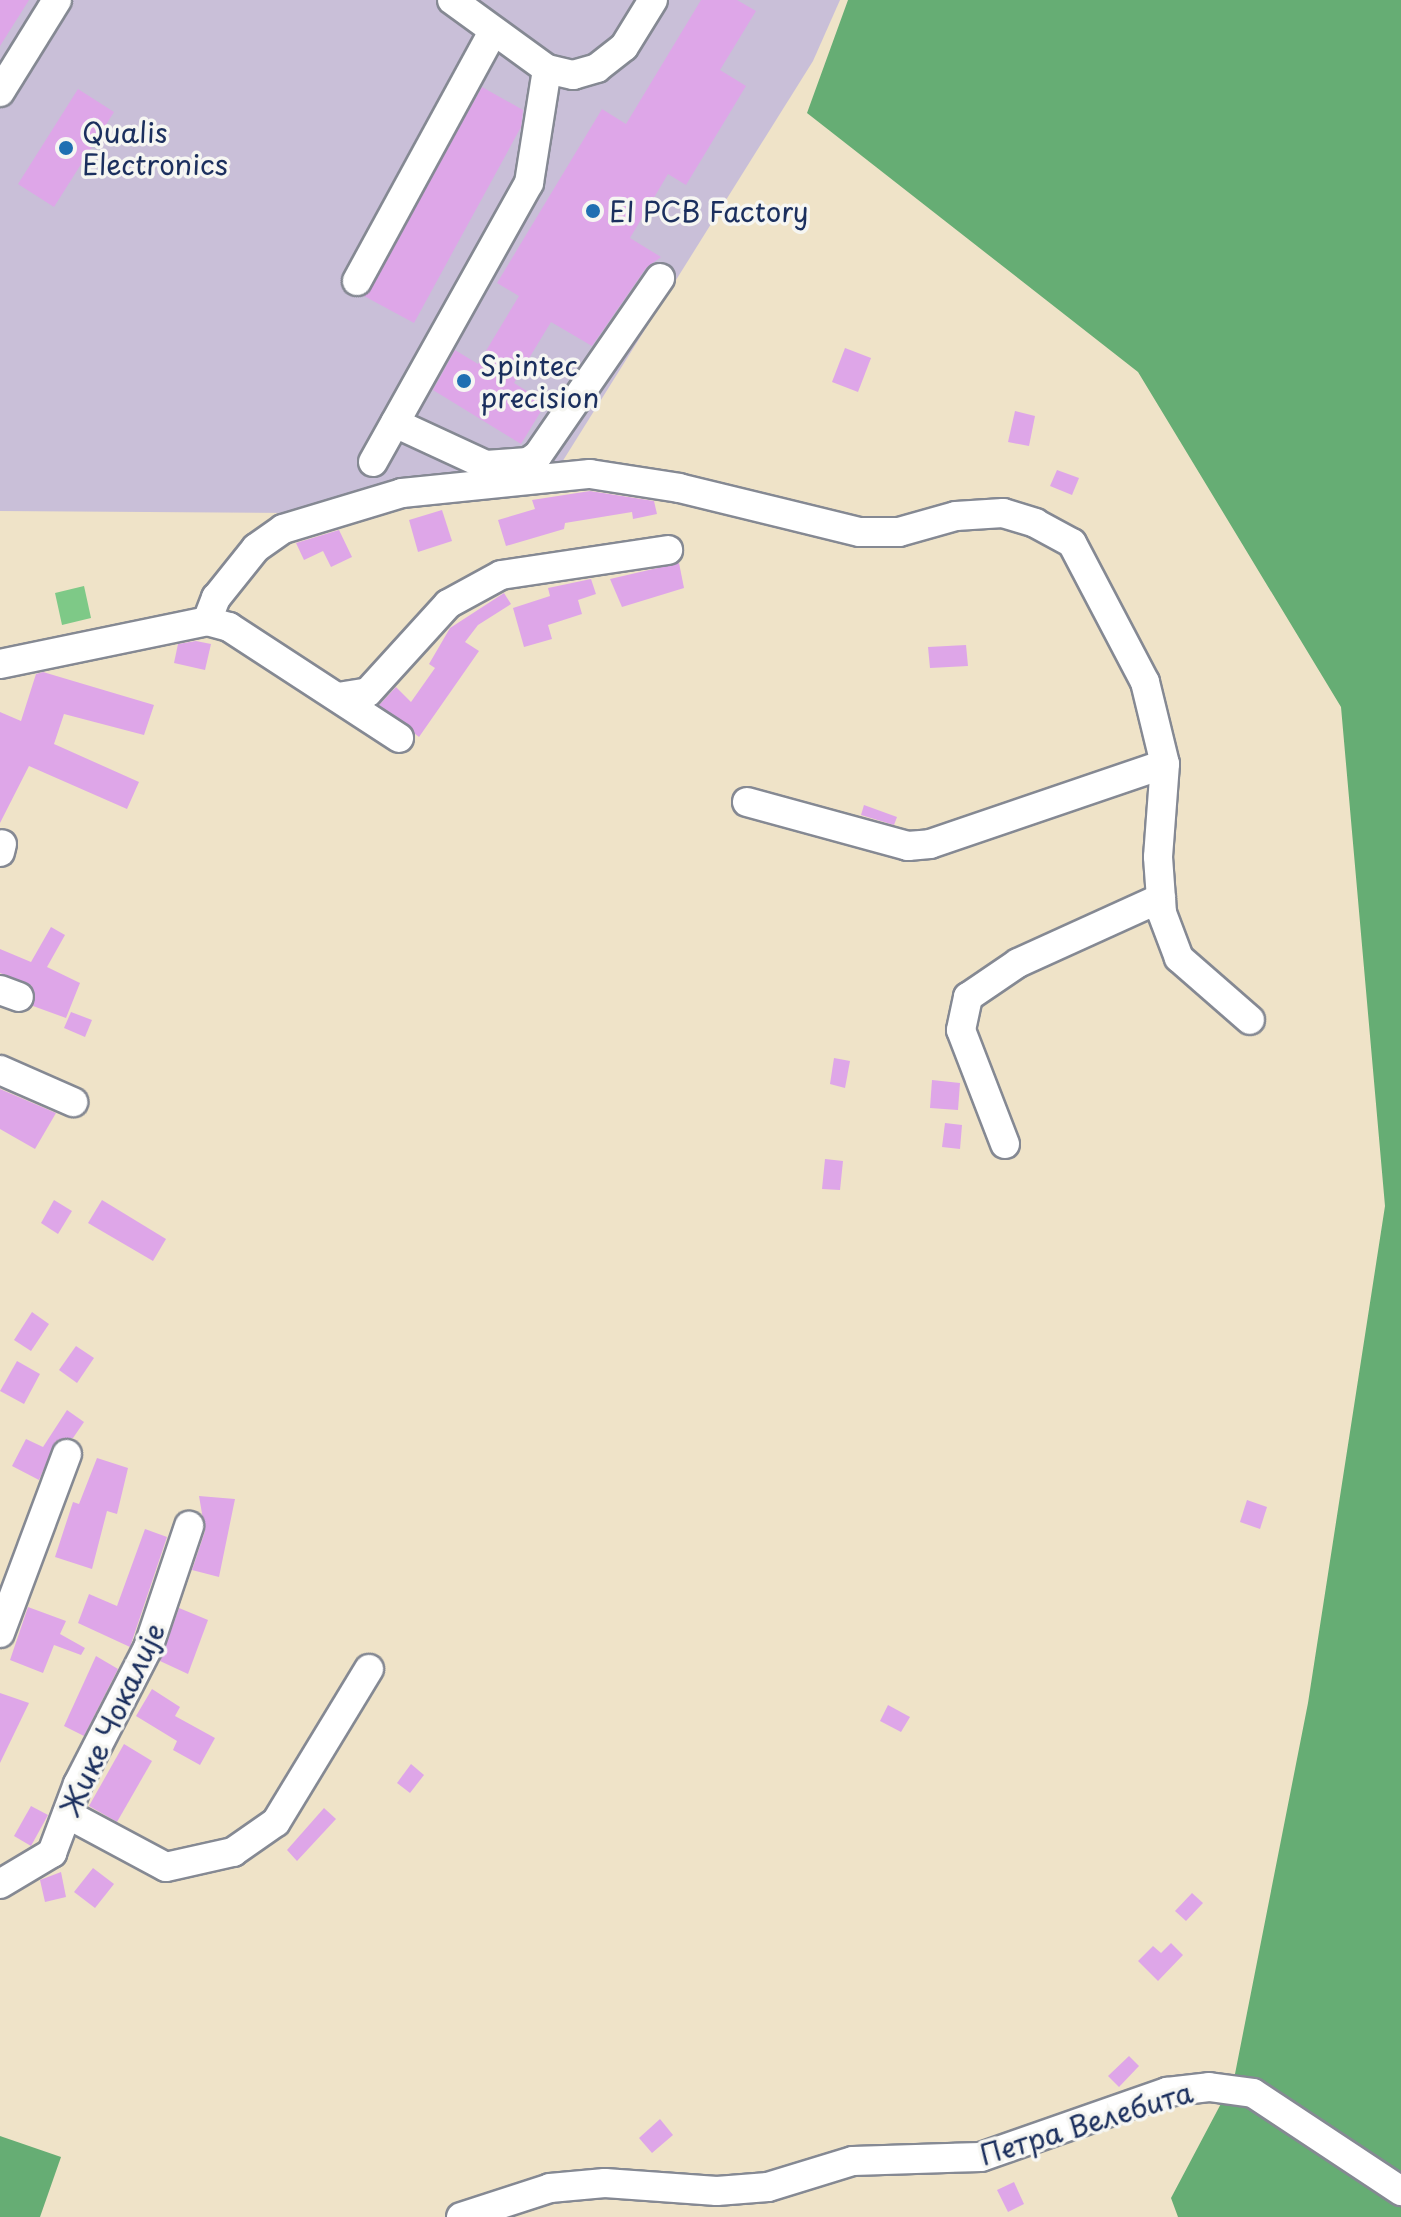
<!DOCTYPE html>
<meta charset="utf-8">
<style>
body{margin:0}
#map{position:relative;width:1401px;height:2217px;overflow:hidden;background:#efe3c8;font-family:"Playpen Sans",sans-serif}
div>[style]{position:absolute}
.industrial>*{inset:0;background:#c9bfd8}
.green>*{inset:0;background:#7ec987}
.forest>*{inset:0;background:#66ad74}
.building>*{inset:0;background:#dea6e8}
.roads{filter:drop-shadow(2px 0 #858993) drop-shadow(-2px 0 #858993) drop-shadow(0 2px #858993) drop-shadow(0 -2px #858993)}
.minor>*{height:28px;margin:-14px;padding:0 14px;transform-origin:14px;border-radius:14px;background:#fff}
.dots>*{width:22px;height:22px;translate:-50% -50%;box-sizing:border-box;border:4px solid #f6f6f2;border-radius:50%}
span{translate:-50% -50%;white-space:nowrap;text-align:center;line-height:1.15;-webkit-text-stroke:7px #f6f6f2;paint-order:stroke}
.poi-label{font-size:28px;color:#1b2f5e}
.left{translate:0 -50%;text-align:left}
.street-label{font-size:28px;color:#1b2f5e}
</style>
<div id="map">
<div class="industrial">
<div style="clip-path:polygon(0 0,840px 0,813px 61px,559px 467px,297px 513px,0 511px)"></div>
</div>
<div class="green">
<div style="clip-path:polygon(84px 586px,91px 618px,62px 625px,55px 593px)"></div>
</div>
<div class="forest">
<div style="clip-path:polygon(848px 0,1401px 0,1401px 2217px,1178px 2217px,1171px 2198px,1234px 2079px,1308px 1703px,1385px 1206px,1341px 707px,1138px 372px,807px 113px)"></div>
<div style="clip-path:polygon(0 2136px,61px 2157px,40px 2217px,0 2217px)"></div>
</div>
<div class="building">
<div style="clip-path:polygon(0 0,29px 0,0 46px)"></div>
<div style="clip-path:polygon(701px 0,737px 0,756px 11px,720px 70px,746px 86px,686px 185px,668px 174px,630px 238px,661px 257px,646px 268px,592px 346px,551px 322px,514px 383px,546px 403px,521px 444px,433px 390px,455px 350px,478px 364px,519px 296px,497px 283px,602px 109px,626px 124px)"></div>
<div style="clip-path:polygon(482px 87px,523px 110px,521px 127px,414px 323px,364px 296px)"></div>
<div style="clip-path:polygon(78px 89px,114px 112px,54px 207px,18px 184px)"></div>
<div style="clip-path:polygon(845px 348px,871px 358px,858px 392px,832px 382px)"></div>
<div style="clip-path:polygon(1015px 411px,1035px 416px,1029px 446px,1008px 442px)"></div>
<div style="clip-path:polygon(1057px 470px,1079px 478px,1072px 495px,1050px 486px)"></div>
<div style="clip-path:polygon(590px 491px,654px 501px,657px 514px,633px 519px,632px 512px,565px 523px,564px 529px,506px 546px,498px 520px,535px 509px,532px 500px)"></div>
<div style="clip-path:polygon(442px 510px,452px 541px,418px 552px,409px 520px)"></div>
<div style="clip-path:polygon(339px 530px,352px 557px,331px 567px,323px 551px,304px 560px,296px 543px)"></div>
<div style="clip-path:polygon(679px 563px,684px 588px,622px 607px,610px 579px)"></div>
<div style="clip-path:polygon(591px 579px,596px 594px,578px 600px,582px 614px,548px 625px,552px 639px,524px 647px,513px 608px,550px 596px,548px 588px)"></div>
<div style="clip-path:polygon(504px 593px,511px 604px,478px 625px,465px 642px,479px 651px,419px 737px,379px 705px,396px 687px,411px 702px,435px 668px,429px 664px,450px 628px)"></div>
<div style="clip-path:polygon(196px 641px,211px 644px,205px 670px,174px 663px,178px 644px)"></div>
<div style="clip-path:polygon(966px 645px,968px 666px,930px 668px,928px 647px)"></div>
<div style="clip-path:polygon(43px 672px,154px 705px,144px 735px,64px 714px,54px 744px,139px 782px,127px 809px,29px 766px,0 823px,0 712px,21px 721px,36px 674px)"></div>
<div style="clip-path:polygon(864px 805px,897px 817px,894px 825px,861px 815px)"></div>
<div style="clip-path:polygon(51px 927px,65px 935px,47px 967px,80px 983px,66px 1018px,33px 1006px,32px 986px,0 973px,0 949px,31px 962px)"></div>
<div style="clip-path:polygon(71px 1012px,92px 1020px,85px 1037px,64px 1028px)"></div>
<div style="clip-path:polygon(834px 1058px,850px 1061px,845px 1088px,830px 1084px)"></div>
<div style="clip-path:polygon(932px 1080px,960px 1083px,958px 1110px,930px 1108px)"></div>
<div style="clip-path:polygon(0 1089px,56px 1113px,35px 1149px,0 1129px)"></div>
<div style="clip-path:polygon(945px 1123px,962px 1125px,960px 1149px,942px 1147px)"></div>
<div style="clip-path:polygon(825px 1159px,843px 1161px,840px 1190px,822px 1189px)"></div>
<div style="clip-path:polygon(54px 1200px,72px 1211px,58px 1234px,41px 1223px)"></div>
<div style="clip-path:polygon(102px 1200px,166px 1239px,153px 1261px,88px 1223px)"></div>
<div style="clip-path:polygon(32px 1312px,49px 1324px,31px 1351px,14px 1340px)"></div>
<div style="clip-path:polygon(76px 1346px,94px 1358px,77px 1383px,59px 1370px)"></div>
<div style="clip-path:polygon(17px 1361px,40px 1374px,24px 1404px,0 1391px)"></div>
<div style="clip-path:polygon(67px 1410px,84px 1422px,73px 1438px,56px 1441px,39px 1480px,12px 1466px,26px 1439px,43px 1447px)"></div>
<div style="clip-path:polygon(97px 1458px,128px 1468px,117px 1514px,107px 1511px,92px 1569px,55px 1557px,73px 1502px,79px 1504px)"></div>
<div style="clip-path:polygon(199px 1496px,235px 1499px,219px 1577px,192px 1570px,205px 1531px)"></div>
<div style="clip-path:polygon(1247px 1500px,1267px 1507px,1260px 1529px,1240px 1522px)"></div>
<div style="clip-path:polygon(145px 1529px,167px 1537px,130px 1647px,78px 1623px,89px 1594px,117px 1606px)"></div>
<div style="clip-path:polygon(28px 1607px,66px 1621px,60px 1634px,85px 1648px,81px 1655px,54px 1645px,43px 1673px,10px 1660px)"></div>
<div style="clip-path:polygon(179px 1608px,208px 1620px,188px 1674px,160px 1661px)"></div>
<div style="clip-path:polygon(96px 1656px,118px 1669px,84px 1736px,64px 1726px)"></div>
<div style="clip-path:polygon(152px 1689px,180px 1707px,175px 1716px,215px 1738px,200px 1765px,173px 1750px,177px 1741px,136px 1716px)"></div>
<div style="clip-path:polygon(0 1693px,29px 1703px,0 1763px)"></div>
<div style="clip-path:polygon(888px 1705px,910px 1717px,901px 1732px,880px 1721px)"></div>
<div style="clip-path:polygon(124px 1744px,152px 1761px,117px 1822px,89px 1806px)"></div>
<div style="clip-path:polygon(411px 1764px,424px 1775px,410px 1793px,397px 1783px)"></div>
<div style="clip-path:polygon(31px 1806px,48px 1815px,31px 1846px,14px 1836px)"></div>
<div style="clip-path:polygon(324px 1808px,336px 1819px,297px 1861px,287px 1850px)"></div>
<div style="clip-path:polygon(93px 1868px,114px 1884px,95px 1908px,74px 1892px)"></div>
<div style="clip-path:polygon(61px 1872px,66px 1897px,45px 1902px,40px 1880px)"></div>
<div style="clip-path:polygon(1192px 1893px,1203px 1903px,1186px 1921px,1175px 1911px)"></div>
<div style="clip-path:polygon(1171px 1943px,1183px 1955px,1158px 1981px,1138px 1961px,1153px 1946px,1161px 1953px)"></div>
<div style="clip-path:polygon(1129px 2056px,1139px 2066px,1119px 2087px,1108px 2076px)"></div>
<div style="clip-path:polygon(660px 2119px,673px 2135px,652px 2153px,639px 2138px)"></div>
<div style="clip-path:polygon(1014px 2182px,1024px 2204px,1008px 2212px,997px 2190px)"></div>
</div>
<div class="roads">
<div class="minor">
<div style="left:452px;top:0;width:117px;rotate:36deg"></div>
<div style="left:547px;top:69px;width:27px;rotate:13deg"></div>
<div style="left:573px;top:75px;width:25px;rotate:-16deg"></div>
<div style="left:597px;top:68px;width:34px;rotate:-38deg"></div>
<div style="left:624px;top:47px;width:55px;rotate:-58.3deg"></div>
<div style="left:0;top:92px;width:108px;rotate:-58.2deg"></div>
<div style="left:357px;top:281px;width:284px;rotate:-61.4deg"></div>
<div style="left:395px;top:423px;width:100px;rotate:24.8deg"></div>
<div style="left:486px;top:465px;width:42px;rotate:-4.1deg"></div>
<div style="left:528px;top:462px;width:12px;rotate:-35deg"></div>
<div style="left:538px;top:455px;width:215px;rotate:-55.4deg"></div>
<div style="left:373px;top:462px;width:320px;rotate:-60.8deg"></div>
<div style="left:529px;top:183px;width:115px;rotate:-81deg"></div>
<div style="left:207px;top:621px;width:25px;rotate:-69deg"></div>
<div style="left:216px;top:598px;width:64px;rotate:-51.3deg"></div>
<div style="left:256px;top:548px;width:33px;rotate:-35deg"></div>
<div style="left:283px;top:529px;width:124px;rotate:-16.8deg"></div>
<div style="left:402px;top:493px;width:189px;rotate:-5.8deg"></div>
<div style="left:590px;top:474px;width:90px;rotate:8.9deg"></div>
<div style="left:679px;top:488px;width:186px;rotate:13.7deg"></div>
<div style="left:860px;top:532px;width:39px"></div>
<div style="left:899px;top:532px;width:59px;rotate:-15.7deg"></div>
<div style="left:956px;top:516px;width:47px;rotate:-3.7deg"></div>
<div style="left:1003px;top:513px;width:34px;rotate:17deg"></div>
<div style="left:1035px;top:523px;width:42px;rotate:28.4deg"></div>
<div style="left:1072px;top:543px;width:157px;rotate:62.3deg"></div>
<div style="left:1145px;top:682px;width:84px;rotate:76.3deg"></div>
<div style="left:1165px;top:764px;width:93px;rotate:94.3deg"></div>
<div style="left:1158px;top:857px;width:56px;rotate:85.9deg"></div>
<div style="left:1162px;top:913px;width:48px;rotate:69.3deg"></div>
<div style="left:1179px;top:958px;width:94px;rotate:41.1deg"></div>
<div style="left:0;top:664px;width:211px;rotate:-11.7deg"></div>
<div style="left:207px;top:621px;width:23px;rotate:15deg"></div>
<div style="left:229px;top:627px;width:203px;rotate:33.1deg"></div>
<div style="left:338px;top:697px;width:30px;rotate:-9deg"></div>
<div style="left:368px;top:692px;width:119px;rotate:-47.7deg"></div>
<div style="left:448px;top:604px;width:60px;rotate:-28.7deg"></div>
<div style="left:501px;top:575px;width:169px;rotate:-8.5deg"></div>
<div style="left:747px;top:802px;width:167px;rotate:15.3deg"></div>
<div style="left:908px;top:846px;width:22px;rotate:-5deg"></div>
<div style="left:930px;top:844px;width:248px;rotate:-18.8deg"></div>
<div style="left:0;top:852px;width:8px;rotate:-76deg"></div>
<div style="left:0;top:990px;width:20px;rotate:20deg"></div>
<div style="left:0;top:1070px;width:80px;rotate:23.7deg"></div>
<div style="left:1005px;top:1144px;width:122px;rotate:-111.1deg"></div>
<div style="left:961px;top:1030px;width:34px;rotate:-78deg"></div>
<div style="left:968px;top:997px;width:60px;rotate:-34.2deg"></div>
<div style="left:1018px;top:963px;width:157px;rotate:-24.4deg"></div>
<div style="left:0;top:1633px;width:191px;rotate:-69.5deg"></div>
<div style="left:67px;top:1814px;width:112px;rotate:28.2deg"></div>
<div style="left:166px;top:1867px;width:69px;rotate:-12.6deg"></div>
<div style="left:233px;top:1852px;width:52px;rotate:-34.9deg"></div>
<div style="left:276px;top:1822px;width:179px;rotate:-58.7deg"></div>
<div style="left:0;top:1884px;width:61px;rotate:-30.8deg"></div>
<div style="left:52px;top:1853px;width:74px;rotate:-69.4deg"></div>
<div style="left:78px;top:1784px;width:153px;rotate:-62.8deg"></div>
<div style="left:148px;top:1648px;width:129px;rotate:-71.4deg"></div>
<div style="left:461px;top:2217px;width:94px;rotate:-18deg"></div>
<div style="left:550px;top:2188px;width:55px;rotate:-5.2deg"></div>
<div style="left:605px;top:2183px;width:112px;rotate:4.1deg"></div>
<div style="left:717px;top:2191px;width:51px;rotate:-4.5deg"></div>
<div style="left:768px;top:2187px;width:89px;rotate:-17deg"></div>
<div style="left:853px;top:2161px;width:128px;rotate:-1.8deg"></div>
<div style="left:981px;top:2157px;width:197px;rotate:-19.3deg"></div>
<div style="left:1167px;top:2092px;width:42px;rotate:-6.8deg"></div>
<div style="left:1209px;top:2087px;width:44px;rotate:7.8deg"></div>
<div style="left:1253px;top:2093px;width:178px;rotate:33.5deg"></div>
</div>
</div>
<div class="dots">
<div style="left:66px;top:148px;background:#1f6fb2"></div>
<div style="left:593px;top:211px;background:#1f6fb2"></div>
<div style="left:464px;top:381px;background:#1f6fb2"></div>
</div>
<div class="poi-label">
<span class="left" style="left:82px;top:148px">Qualis<br>Electronics</span>
<span class="left" style="left:609px;top:211px">EI PCB Factory</span>
<span class="left" style="left:480px;top:381px">Spintec<br>precision</span>
</div>
<div class="street-label">
<span style="left:112px;top:1719px;rotate:-65deg">Жике Чокалије</span>
<span style="left:1086px;top:2123px;rotate:-17deg">Петра Велебита</span>
</div>
</div>
